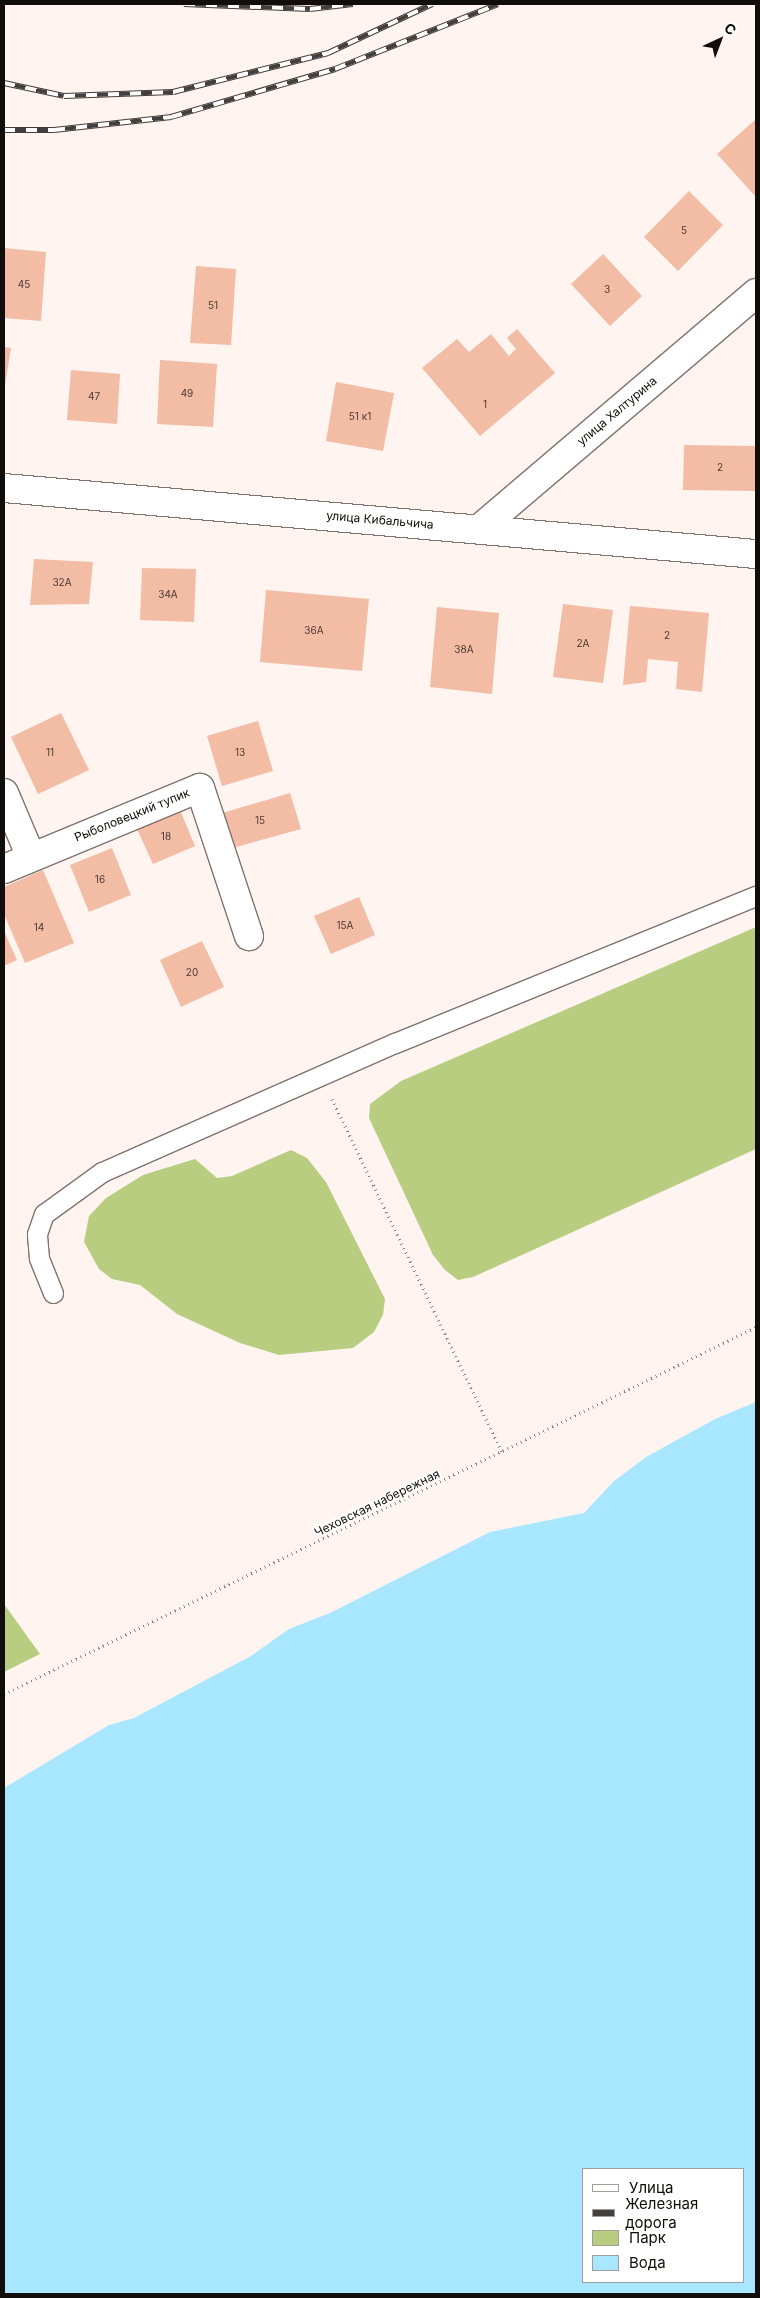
<!DOCTYPE html>
<meta charset="utf-8">
<style>
body{margin:0}
#map{position:relative;width:760px;height:2298px;overflow:hidden;background:#fff4ef;font-family:Inter,sans-serif}
div>[style]{position:absolute}
.green>*{inset:0;background:#b8cd80}
.water>*{inset:0;background:#a8e7ff}
.building>*{inset:0;background:#f3bca5}
.path>*{height:3px;margin-top:-1.5px;transform-origin:0;background:repeating-linear-gradient(90deg,#8d8582 0 1px,transparent 0 5px)}
.roads{filter:drop-shadow(1px 0 #7e726d) drop-shadow(-1px 0 #7e726d) drop-shadow(0 1px #7e726d) drop-shadow(0 -1px #7e726d)}
.lane>*{height:19px;margin:-9.5px;padding:0 9.5px;transform-origin:9.5px;border-radius:9.5px;background:#fff}
.street>*{height:28px;margin:-14px;padding:0 14px;transform-origin:14px;border-radius:14px;background:#fff}
.secondary>*{height:28px;margin:-14px;padding:0 14px;transform-origin:14px;border-radius:14px;background:#fff}
.rail>*{height:5.5px;margin-top:-2.75px;transform-origin:0;background:repeating-linear-gradient(90deg,#fff 0 11px,#443e3c 0 22px);box-sizing:border-box;border-block:1px solid #443e3c}
span{translate:-50% -50%;white-space:nowrap;text-align:center;line-height:1.15;-webkit-text-stroke:4.5px #fff;paint-order:stroke}
.number-label{font-size:10px;color:#4a3932}
.number-label span{-webkit-text-stroke-width:0}
.street-label{font-size:12px;color:#110d0b}
.frame{position:absolute;inset:0;border:5px solid #110d0b;pointer-events:none}
.legend{position:absolute;left:582px;top:2168px;width:162px;height:115px;box-sizing:border-box;background:#fff;border:1px solid #a09e9d;margin:0;padding:6px 9px;list-style:none;font-size:15px;color:#110d0b}
.legend li{display:flex;align-items:center;gap:10px;height:25px}
.legend b{width:25px;border:1px solid #a09e9d}
.north{position:absolute;left:695px;top:15px;width:50px;height:50px;-webkit-text-stroke:4px #fff;paint-order:stroke;rotate:43deg;font-size:14px;font-weight:700;line-height:20px;text-align:center;color:#110d0b}
.north::after{content:'';display:block;margin:auto;width:18px;height:22px;background:#110d0b;clip-path:polygon(50% 0,100% 100%,50% 72%,0 100%)}
</style>
<div id="map">
<div class="green">
<div style="clip-path:polygon(756px 927px,756px 1149px,473px 1277px,458px 1280px,445px 1270px,433px 1255px,369px 1118px,370px 1104px,401px 1081px)"></div>
<div style="clip-path:polygon(291px 1150px,307px 1158px,326px 1182px,385px 1299px,383px 1315px,374px 1332px,353px 1348px,279px 1355px,240px 1343px,177px 1314px,140px 1285px,112px 1279px,99px 1269px,84px 1242px,89px 1216px,106px 1198px,143px 1175px,195px 1159px,217px 1178px,232px 1176px)"></div>
<div style="clip-path:polygon(4px 1604px,40px 1654px,4px 1672px)"></div>
</div>
<div class="water">
<div style="clip-path:polygon(evenodd,756px 1402px,756px 2294px,4px 2294px,4px 1788px,109px 1725px,134px 1718px,251px 1656px,289px 1629px,330px 1613px,490px 1532px,584px 1513px,614px 1481px,646px 1457px,715px 1419px,756px 1402px,584px 2169px,744px 2169px,744px 2282px,584px 2282px,584px 2169px)"></div>
</div>
<div class="building">
<div style="clip-path:polygon(756px 119px,756px 197px,717px 154px)"></div>
<div style="clip-path:polygon(689px 191px,723px 225px,678px 271px,644px 237px)"></div>
<div style="clip-path:polygon(4px 248px,46px 252px,41px 321px,4px 318px)"></div>
<div style="clip-path:polygon(603px 254px,642px 296px,610px 326px,571px 284px)"></div>
<div style="clip-path:polygon(196px 266px,236px 269px,231px 345px,190px 343px)"></div>
<div style="clip-path:polygon(517px 329px,555px 373px,480px 436px,422px 368px,457px 339px,469px 352px,491px 334px,509px 356px,516px 349px,507px 338px)"></div>
<div style="clip-path:polygon(4px 347px,11px 348px,5px 385px,4px 385px)"></div>
<div style="clip-path:polygon(160px 360px,217px 364px,213px 427px,157px 424px)"></div>
<div style="clip-path:polygon(71px 370px,120px 374px,117px 424px,67px 420px)"></div>
<div style="clip-path:polygon(336px 382px,394px 393px,383px 451px,326px 441px)"></div>
<div style="clip-path:polygon(684px 445px,756px 446px,756px 491px,683px 490px)"></div>
<div style="clip-path:polygon(34px 559px,93px 562px,89px 604px,30px 605px)"></div>
<div style="clip-path:polygon(142px 568px,196px 569px,194px 622px,140px 620px)"></div>
<div style="clip-path:polygon(266px 590px,369px 599px,362px 671px,260px 662px)"></div>
<div style="clip-path:polygon(563px 604px,613px 610px,603px 683px,553px 677px)"></div>
<div style="clip-path:polygon(630px 606px,709px 613px,702px 692px,676px 689px,678px 662px,648px 659px,646px 682px,623px 685px)"></div>
<div style="clip-path:polygon(437px 607px,499px 613px,492px 694px,430px 687px)"></div>
<div style="clip-path:polygon(61px 713px,89px 770px,38px 794px,11px 737px)"></div>
<div style="clip-path:polygon(258px 721px,273px 771px,222px 786px,207px 736px)"></div>
<div style="clip-path:polygon(290px 793px,301px 829px,229px 849px,219px 814px)"></div>
<div style="clip-path:polygon(180px 810px,195px 846px,153px 864px,137px 829px)"></div>
<div style="clip-path:polygon(112px 848px,131px 895px,89px 912px,70px 865px)"></div>
<div style="clip-path:polygon(43px 870px,74px 943px,25px 963px,4px 914px,4px 887px)"></div>
<div style="clip-path:polygon(359px 897px,375px 935px,331px 954px,314px 916px)"></div>
<div style="clip-path:polygon(4px 931px,17px 960px,4px 966px)"></div>
<div style="clip-path:polygon(202px 941px,224px 987px,181px 1007px,160px 960px)"></div>
</div>
<div class="path">
<div style="left:332px;top:1099px;width:392px;rotate:64.3deg"></div>
<div style="left:4px;top:1694px;width:837px;rotate:-26.01deg"></div>
</div>
<div class="roads">
<div class="lane">
<div style="left:53px;top:1293px;width:38px;rotate:-112deg"></div>
<div style="left:39px;top:1258px;width:24px;rotate:-95deg"></div>
<div style="left:37px;top:1234px;width:21px;rotate:-71deg"></div>
<div style="left:44px;top:1214px;width:72px;rotate:-35.9deg"></div>
<div style="left:102px;top:1172px;width:320px;rotate:-23.8deg"></div>
<div style="left:395px;top:1043px;width:390px;rotate:-22.2deg"></div>
</div>
<div class="street">
<div style="left:479px;top:529px;width:364px;rotate:-40.4deg"></div>
<div style="left:4px;top:793px;width:69px;rotate:67.1deg"></div>
<div style="left:4px;top:869px;width:212px;rotate:-22.5deg"></div>
<div style="left:200px;top:788px;width:156px;rotate:71.7deg"></div>
</div>
<div class="secondary">
<div style="left:4px;top:488px;width:755px;rotate:5.02deg"></div>
</div>
</div>
<div class="rail">
<div style="left:184px;top:4px;width:126px;rotate:2.3deg"></div>
<div style="left:310px;top:9px;width:43px;rotate:-6.6deg"></div>
<div style="left:4px;top:83px;width:61px;rotate:12.2deg"></div>
<div style="left:64px;top:96px;width:109px;rotate:-2.1deg"></div>
<div style="left:173px;top:92px;width:160px;rotate:-14.1deg"></div>
<div style="left:328px;top:53px;width:115px;rotate:-25.2deg"></div>
<div style="left:4px;top:130px;width:50px"></div>
<div style="left:54px;top:130px;width:118px;rotate:-6.3deg"></div>
<div style="left:171px;top:117px;width:171px;rotate:-16.3deg"></div>
<div style="left:335px;top:69px;width:175px;rotate:-21.7deg"></div>
</div>
<div class="number-label">
<span style="left:684px;top:231px">5</span>
<span style="left:24px;top:285px">45</span>
<span style="left:607px;top:290px">3</span>
<span style="left:213px;top:306px">51</span>
<span style="left:187px;top:394px">49</span>
<span style="left:94px;top:397px">47</span>
<span style="left:485px;top:405px">1</span>
<span style="left:360px;top:417px">51 к1</span>
<span style="left:720px;top:468px">2</span>
<span style="left:62px;top:583px">32А</span>
<span style="left:168px;top:595px">34А</span>
<span style="left:314px;top:631px">36А</span>
<span style="left:667px;top:636px">2</span>
<span style="left:583px;top:644px">2А</span>
<span style="left:464px;top:650px">38А</span>
<span style="left:50px;top:753px">11</span>
<span style="left:240px;top:753px">13</span>
<span style="left:260px;top:821px">15</span>
<span style="left:166px;top:837px">18</span>
<span style="left:100px;top:880px">16</span>
<span style="left:345px;top:926px">15А</span>
<span style="left:39px;top:928px">14</span>
<span style="left:192px;top:973px">20</span>
</div>
<div class="street-label">
<span style="left:617px;top:411px;rotate:-40deg">улица Халтурина</span>
<span style="left:380px;top:520px;rotate:5deg">улица Кибальчича</span>
<span style="left:132px;top:815px;rotate:-22deg">Рыболовецкий тупик</span>
<span style="left:377px;top:1503px;rotate:-26deg">Чеховская набережная</span>
</div>
<div class="frame"></div>
<ul class="legend">
<li><b style="height:6px;background:#fff"></b>Улица</li>
<li><b style="height:6px;background:#443e3c"></b>Железная дорога</li>
<li><b style="height:14px;background:#b8cd80"></b>Парк</li>
<li><b style="height:14px;background:#a8e7ff"></b>Вода</li>
</ul>
<div class="north">С</div>
</div>
